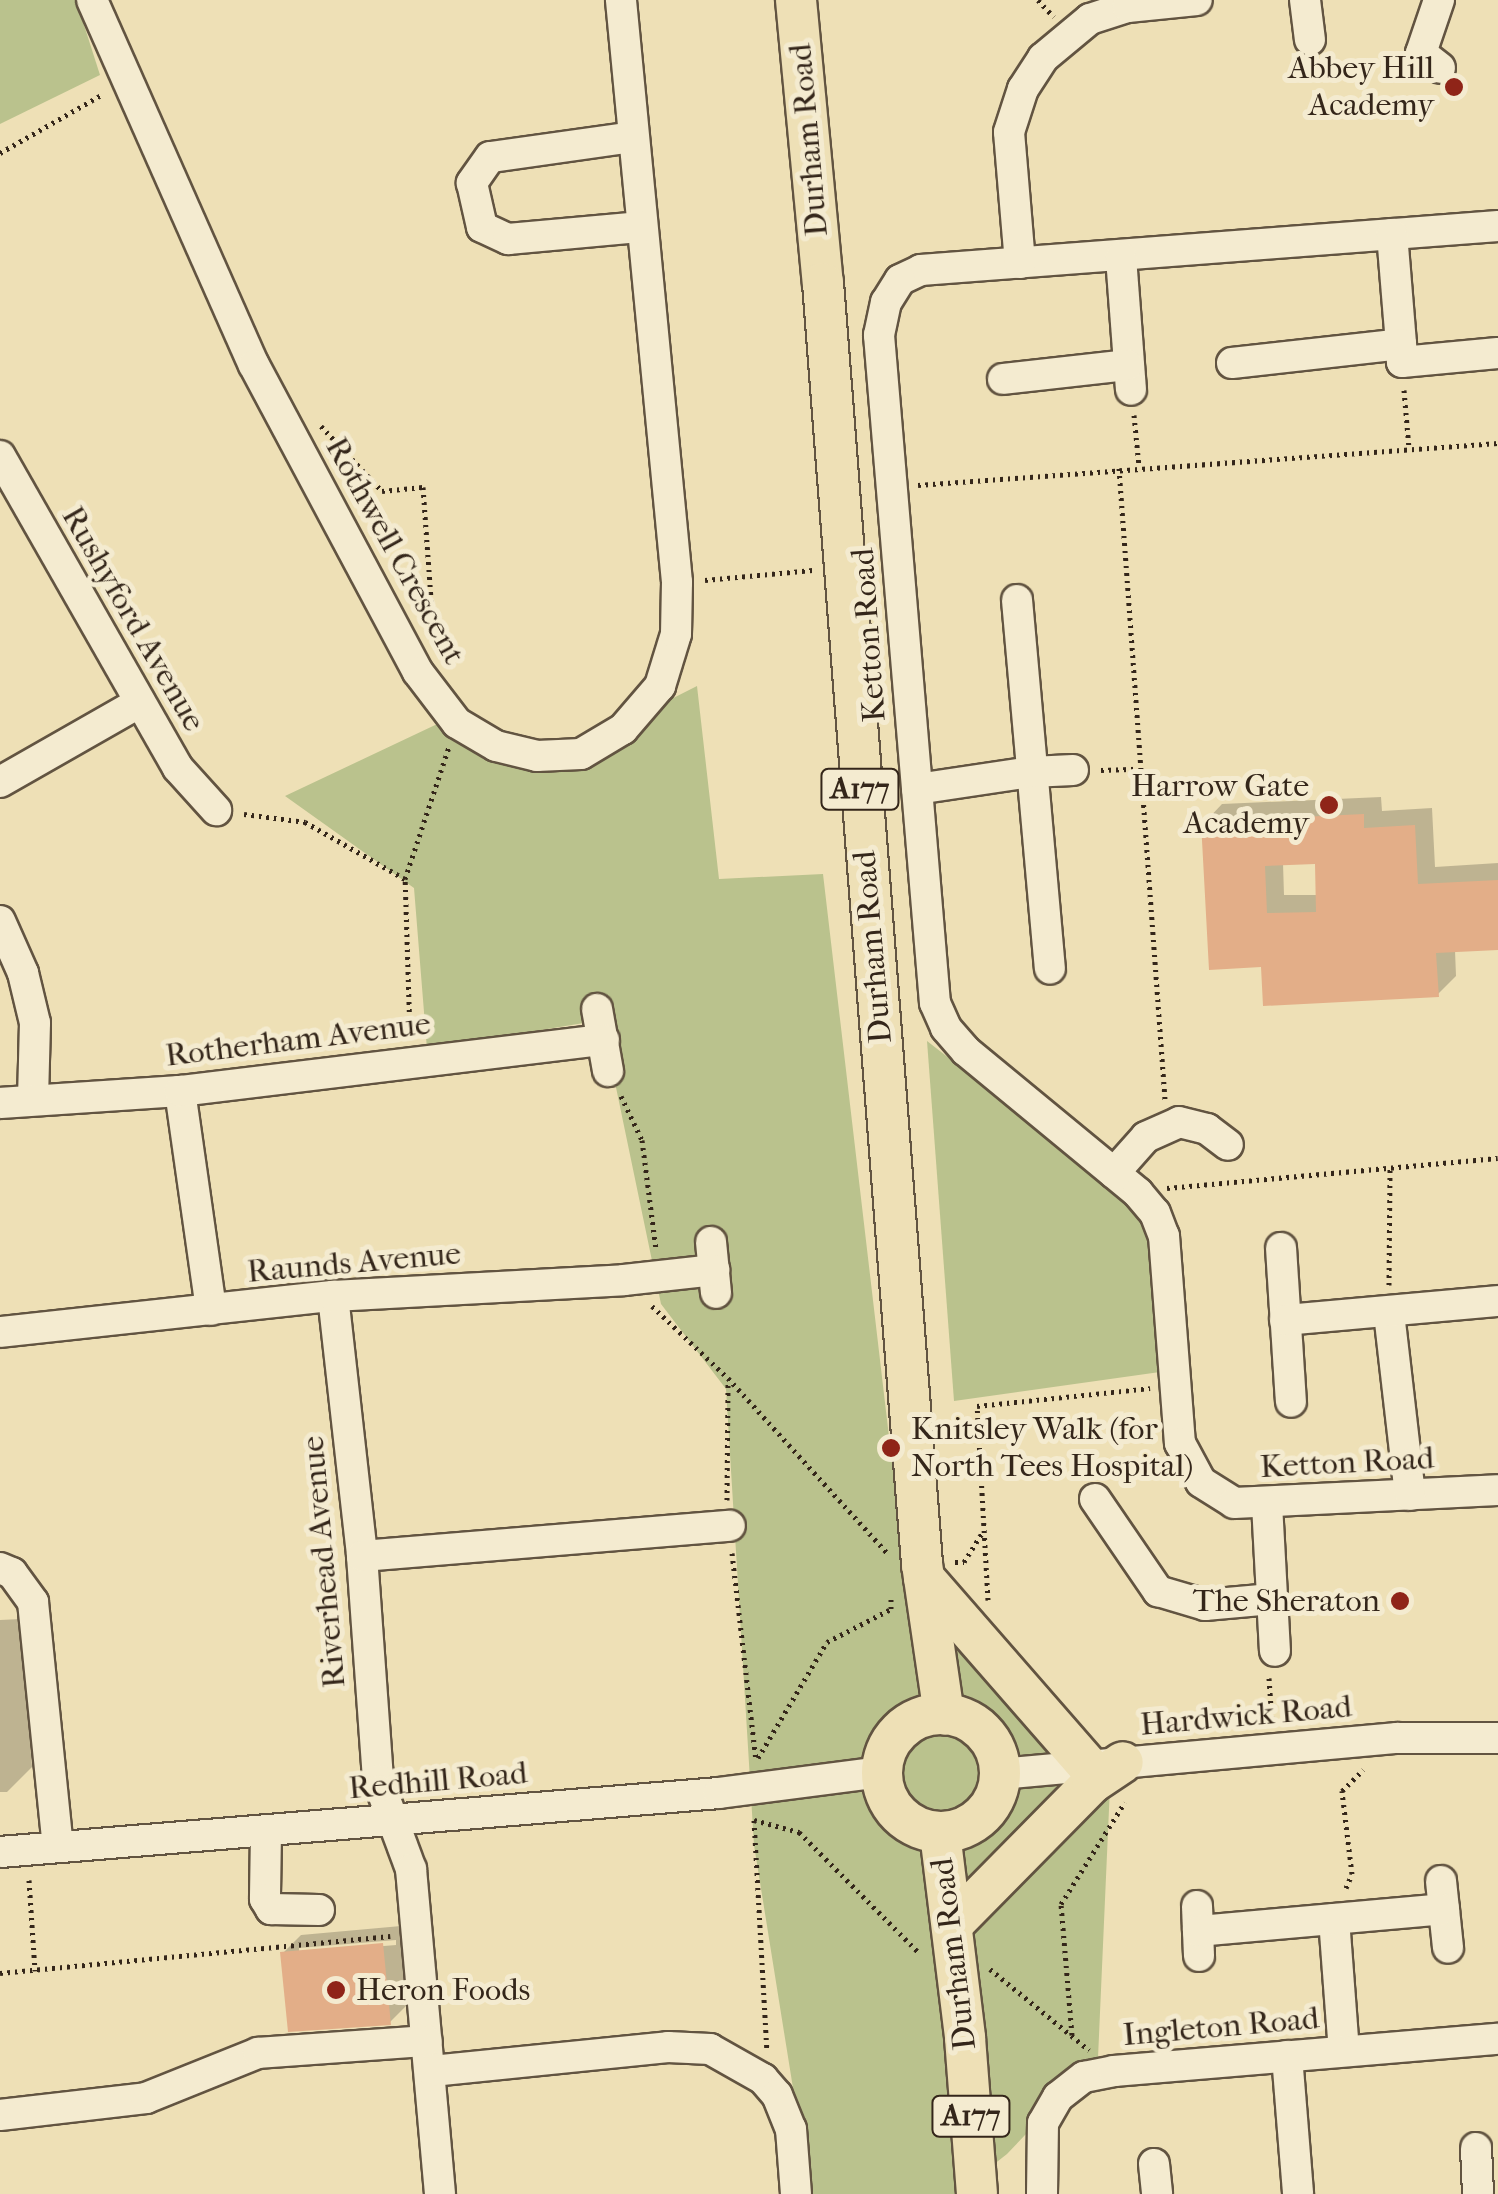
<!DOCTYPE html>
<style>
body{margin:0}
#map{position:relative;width:1498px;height:2194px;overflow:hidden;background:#eee0b6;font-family:"IM FELL French Canon",serif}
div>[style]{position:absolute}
.green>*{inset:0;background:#bac28d}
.shadow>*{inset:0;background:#0003}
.building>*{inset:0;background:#e3ae88}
.path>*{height:5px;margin-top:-2.5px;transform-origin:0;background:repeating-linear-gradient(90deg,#34261a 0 2.5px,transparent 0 7.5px)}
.roads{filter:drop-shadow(2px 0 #625441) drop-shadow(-2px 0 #625441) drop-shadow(0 2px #625441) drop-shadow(0 -2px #625441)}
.minor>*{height:30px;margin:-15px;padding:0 15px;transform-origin:15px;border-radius:15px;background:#f4ebd0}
.major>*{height:40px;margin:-20px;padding:0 20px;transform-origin:20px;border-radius:20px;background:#eee0b6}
.major>.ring{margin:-20px;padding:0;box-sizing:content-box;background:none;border:40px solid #eee0b6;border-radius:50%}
.dots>*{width:28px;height:28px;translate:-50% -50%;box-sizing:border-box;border:5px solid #f4ebd0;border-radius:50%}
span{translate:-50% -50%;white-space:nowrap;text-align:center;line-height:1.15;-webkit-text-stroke:10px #f4ebd0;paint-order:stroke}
.shield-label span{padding:2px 8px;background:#f4ebd0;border:2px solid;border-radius:8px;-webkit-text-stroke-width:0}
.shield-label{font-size:30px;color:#34261a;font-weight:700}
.poi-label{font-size:32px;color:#34261a}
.right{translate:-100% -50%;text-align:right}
.left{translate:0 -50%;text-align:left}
.street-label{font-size:32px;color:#34261a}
</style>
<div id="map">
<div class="green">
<div style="clip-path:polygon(0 0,76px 0,100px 75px,0 124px)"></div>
<div style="clip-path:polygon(697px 686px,719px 879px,823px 874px,899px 1522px,1111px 1764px,1098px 2058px,1007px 2154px,956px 2194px,810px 2194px,754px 1845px,726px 1389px,661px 1304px,602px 1020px,427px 1049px,414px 888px,285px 796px,450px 718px,543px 764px)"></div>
<div style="clip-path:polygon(927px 1041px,1143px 1209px,1167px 1371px,954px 1401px)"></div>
</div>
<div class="shadow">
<div style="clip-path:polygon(evenodd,1381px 797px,1382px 811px,1432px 808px,1435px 867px,1498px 863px,1498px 947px,1455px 950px,1456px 976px,1438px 994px,1264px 965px,1204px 823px,1222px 804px,1381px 797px,1318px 862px,1318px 895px,1284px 895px,1283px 863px,1318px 862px)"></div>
<div style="clip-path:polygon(21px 1619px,32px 1767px,7px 1792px,0 1792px,0 1620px)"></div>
<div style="clip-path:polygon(evenodd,401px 1926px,408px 2004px,390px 2022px,283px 1953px,301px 1935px,401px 1926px,396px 1940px,396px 1945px,299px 1953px,299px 1948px,396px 1940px)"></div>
</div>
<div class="building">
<div style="clip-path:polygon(evenodd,1364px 814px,1364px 828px,1415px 825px,1418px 884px,1498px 880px,1498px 950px,1436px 953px,1439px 997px,1263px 1006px,1261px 967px,1209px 970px,1201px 822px,1364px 814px,1315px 864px,1316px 912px,1267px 913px,1265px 866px,1315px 864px)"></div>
<div style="clip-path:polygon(383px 1943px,391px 2025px,288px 2032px,280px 1952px)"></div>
</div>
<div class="path">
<div style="left:1038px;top:0;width:23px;rotate:47deg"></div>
<div style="left:0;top:153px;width:119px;rotate:-29.8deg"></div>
<div style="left:1404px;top:390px;width:58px;rotate:85.1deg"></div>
<div style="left:1134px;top:415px;width:51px;rotate:84.4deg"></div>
<div style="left:321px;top:426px;width:89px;rotate:46.8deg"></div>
<div style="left:382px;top:491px;width:41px;rotate:-5.6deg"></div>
<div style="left:423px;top:487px;width:153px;rotate:85.9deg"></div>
<div style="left:1119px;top:468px;width:633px;rotate:85.83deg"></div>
<div style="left:918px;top:485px;width:582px;rotate:-4.14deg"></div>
<div style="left:705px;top:580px;width:108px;rotate:-5.3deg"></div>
<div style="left:1101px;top:770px;width:37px;rotate:-2deg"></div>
<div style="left:244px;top:814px;width:62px;rotate:7.5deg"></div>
<div style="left:305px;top:822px;width:115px;rotate:29.7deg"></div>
<div style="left:410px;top:1034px;width:155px;rotate:-91.8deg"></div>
<div style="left:405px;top:879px;width:139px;rotate:-71.6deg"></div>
<div style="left:621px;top:1096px;width:49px;rotate:64.5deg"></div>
<div style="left:642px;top:1140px;width:110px;rotate:82.7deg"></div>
<div style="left:1167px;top:1188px;width:332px;rotate:-5.2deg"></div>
<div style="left:1389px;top:1285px;width:118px;rotate:-89.5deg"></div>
<div style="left:652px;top:1306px;width:105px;rotate:43.5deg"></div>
<div style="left:728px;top:1378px;width:239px;rotate:47.7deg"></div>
<div style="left:727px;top:1500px;width:119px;rotate:-89.5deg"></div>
<div style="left:732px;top:1553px;width:208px;rotate:83.4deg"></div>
<div style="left:955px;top:1562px;width:9px"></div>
<div style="left:964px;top:1562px;width:34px;rotate:-58deg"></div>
<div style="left:988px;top:1600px;width:194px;rotate:-93.2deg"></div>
<div style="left:977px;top:1406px;width:174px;rotate:-5.9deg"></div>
<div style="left:1269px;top:1678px;width:43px;rotate:86deg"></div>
<div style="left:758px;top:1758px;width:135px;rotate:-59.3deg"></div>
<div style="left:827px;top:1642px;width:72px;rotate:-27.3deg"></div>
<div style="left:891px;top:1609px;width:12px;rotate:-90deg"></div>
<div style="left:754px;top:1820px;width:47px;rotate:14.9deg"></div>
<div style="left:799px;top:1832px;width:172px;rotate:45.2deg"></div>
<div style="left:754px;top:1820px;width:229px;rotate:86.8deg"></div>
<div style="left:29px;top:1880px;width:91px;rotate:86.2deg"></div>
<div style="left:1346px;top:1888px;width:15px;rotate:-67deg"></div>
<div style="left:1352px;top:1874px;width:84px;rotate:-96.9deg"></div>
<div style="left:1342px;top:1791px;width:30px;rotate:-45deg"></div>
<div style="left:990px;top:1969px;width:128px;rotate:39.3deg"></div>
<div style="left:0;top:1973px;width:392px;rotate:-5.4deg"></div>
<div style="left:1072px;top:2035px;width:131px;rotate:-94.8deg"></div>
<div style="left:1061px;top:1904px;width:120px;rotate:-57.9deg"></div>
</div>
<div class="roads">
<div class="minor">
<div style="left:92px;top:0;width:399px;rotate:66.1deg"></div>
<div style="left:254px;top:365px;width:348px;rotate:61.9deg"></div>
<div style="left:418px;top:672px;width:64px;rotate:52.6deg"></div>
<div style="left:457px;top:723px;width:45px;rotate:30.5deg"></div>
<div style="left:496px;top:746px;width:42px;rotate:13.7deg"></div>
<div style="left:537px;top:756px;width:44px;rotate:-2.6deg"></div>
<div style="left:581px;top:754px;width:49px;rotate:-30.8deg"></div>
<div style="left:623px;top:729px;width:57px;rotate:-49.3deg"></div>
<div style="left:660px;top:686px;width:54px;rotate:-72.9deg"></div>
<div style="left:676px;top:634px;width:52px;rotate:-88.9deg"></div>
<div style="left:677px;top:582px;width:585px;rotate:-95.5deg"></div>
<div style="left:1305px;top:0;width:40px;rotate:82.9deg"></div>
<div style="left:1439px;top:0;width:56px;rotate:108.8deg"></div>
<div style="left:1421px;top:53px;width:24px;rotate:38deg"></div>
<div style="left:633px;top:137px;width:144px;rotate:172deg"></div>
<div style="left:490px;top:157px;width:32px;rotate:125deg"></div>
<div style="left:472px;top:183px;width:45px;rotate:77.2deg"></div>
<div style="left:482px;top:227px;width:29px;rotate:25deg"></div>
<div style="left:508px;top:239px;width:134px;rotate:-5.2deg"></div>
<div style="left:1498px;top:226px;width:579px;rotate:175.64deg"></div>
<div style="left:921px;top:270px;width:23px;rotate:155deg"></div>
<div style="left:900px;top:280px;width:26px;rotate:122deg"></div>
<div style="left:886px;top:302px;width:34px;rotate:102deg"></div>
<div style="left:879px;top:335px;width:670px;rotate:85.21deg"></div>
<div style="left:935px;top:1003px;width:27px;rotate:66deg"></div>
<div style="left:946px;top:1028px;width:30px;rotate:49deg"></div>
<div style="left:966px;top:1051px;width:223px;rotate:39.5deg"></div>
<div style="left:1138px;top:1193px;width:26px;rotate:50deg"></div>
<div style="left:1155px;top:1213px;width:25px;rotate:69deg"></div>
<div style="left:1164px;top:1236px;width:208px;rotate:85.6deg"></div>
<div style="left:1180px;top:1443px;width:44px;rotate:61.7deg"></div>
<div style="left:1201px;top:1482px;width:39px;rotate:32deg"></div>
<div style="left:1234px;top:1503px;width:264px;rotate:-2.8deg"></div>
<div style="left:1392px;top:234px;width:110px;rotate:85.3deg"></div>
<div style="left:1121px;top:257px;width:133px;rotate:85.7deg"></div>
<div style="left:1020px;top:263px;width:131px;rotate:-94.8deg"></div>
<div style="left:1009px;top:132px;width:45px;rotate:-72deg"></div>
<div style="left:1023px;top:89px;width:37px;rotate:-57deg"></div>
<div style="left:1043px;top:58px;width:61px;rotate:-39.7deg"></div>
<div style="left:1090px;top:19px;width:40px;rotate:-18deg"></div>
<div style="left:1128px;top:7px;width:69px;rotate:-5.8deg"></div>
<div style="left:1232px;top:363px;width:170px;rotate:-6.4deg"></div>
<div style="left:1401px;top:344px;width:18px;rotate:87deg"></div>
<div style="left:1402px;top:362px;width:96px;rotate:-5.4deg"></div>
<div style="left:1003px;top:379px;width:125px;rotate:-6.4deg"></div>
<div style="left:0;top:456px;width:359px;rotate:60.3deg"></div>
<div style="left:178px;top:768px;width:57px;rotate:47.9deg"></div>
<div style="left:1017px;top:600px;width:370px;rotate:84.9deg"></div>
<div style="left:0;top:782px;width:161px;rotate:-29.7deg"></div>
<div style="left:917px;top:789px;width:115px;rotate:-8.5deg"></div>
<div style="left:1031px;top:772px;width:42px;rotate:-2.7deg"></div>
<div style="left:0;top:921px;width:57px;rotate:66.1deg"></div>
<div style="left:23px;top:973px;width:51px;rotate:76.5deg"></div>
<div style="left:35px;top:1023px;width:76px;rotate:91.5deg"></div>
<div style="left:597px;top:1009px;width:63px;rotate:79.9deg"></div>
<div style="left:180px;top:1091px;width:221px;rotate:81.9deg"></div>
<div style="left:0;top:1103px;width:180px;rotate:-3.8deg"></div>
<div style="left:180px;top:1091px;width:427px;rotate:-6.9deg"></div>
<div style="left:1114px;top:1173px;width:48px;rotate:-48.4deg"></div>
<div style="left:1146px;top:1137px;width:36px;rotate:-24deg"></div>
<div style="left:1179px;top:1122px;width:29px;rotate:14deg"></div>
<div style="left:1207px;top:1129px;width:26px;rotate:37deg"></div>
<div style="left:711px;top:1242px;width:51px;rotate:84.4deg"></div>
<div style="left:1281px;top:1248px;width:154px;rotate:86.3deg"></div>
<div style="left:333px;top:1296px;width:262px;rotate:83.6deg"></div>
<div style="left:362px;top:1556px;width:225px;rotate:85.9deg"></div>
<div style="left:378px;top:1780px;width:95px;rotate:69.7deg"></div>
<div style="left:411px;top:1869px;width:326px;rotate:84.9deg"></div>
<div style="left:1389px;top:1313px;width:183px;rotate:83.4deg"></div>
<div style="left:1285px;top:1320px;width:214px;rotate:-5.1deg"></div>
<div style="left:0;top:1332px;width:335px;rotate:-6.2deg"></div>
<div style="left:333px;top:1296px;width:291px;rotate:-3.1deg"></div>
<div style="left:624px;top:1280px;width:91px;rotate:-6.3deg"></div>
<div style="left:1095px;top:1499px;width:112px;rotate:55.6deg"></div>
<div style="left:1158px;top:1591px;width:49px;rotate:16.6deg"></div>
<div style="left:1205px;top:1605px;width:67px;rotate:-5.1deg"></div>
<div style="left:1267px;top:1504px;width:147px;rotate:86.9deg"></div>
<div style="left:362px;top:1556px;width:369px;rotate:-4.7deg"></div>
<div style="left:0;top:1568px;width:13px;rotate:23deg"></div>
<div style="left:12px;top:1573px;width:36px;rotate:54deg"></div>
<div style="left:33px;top:1602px;width:246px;rotate:84.2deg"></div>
<div style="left:1000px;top:1774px;width:399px;rotate:-5.2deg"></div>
<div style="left:1397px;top:1738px;width:101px"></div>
<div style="left:266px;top:1832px;width:67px;rotate:90.9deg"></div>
<div style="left:265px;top:1899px;width:12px;rotate:59deg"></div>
<div style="left:271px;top:1909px;width:48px;rotate:1.2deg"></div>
<div style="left:0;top:1852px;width:721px;rotate:-4.69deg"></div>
<div style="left:719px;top:1793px;width:163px;rotate:-7.4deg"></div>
<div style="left:1441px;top:1881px;width:67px;rotate:84deg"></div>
<div style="left:1197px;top:1906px;width:50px;rotate:87.7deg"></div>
<div style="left:1334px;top:1919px;width:132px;rotate:85.7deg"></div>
<div style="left:1198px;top:1931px;width:247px;rotate:-5.1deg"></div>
<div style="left:1287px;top:2056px;width:138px;rotate:85.4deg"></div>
<div style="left:432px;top:2071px;width:237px;rotate:-5.8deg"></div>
<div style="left:668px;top:2047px;width:42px;rotate:2.7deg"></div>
<div style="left:710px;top:2049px;width:61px;rotate:29.5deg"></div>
<div style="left:763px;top:2079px;width:21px;rotate:49deg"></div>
<div style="left:777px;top:2095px;width:37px;rotate:68deg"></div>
<div style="left:791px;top:2129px;width:65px;rotate:85.6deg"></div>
<div style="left:0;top:2115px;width:147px;rotate:-6.6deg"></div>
<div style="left:146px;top:2098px;width:121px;rotate:-21.9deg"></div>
<div style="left:258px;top:2053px;width:169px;rotate:-4.1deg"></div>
<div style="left:1476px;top:2148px;width:46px;rotate:87.5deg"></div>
<div style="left:1154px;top:2164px;width:30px;rotate:84deg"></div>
<div style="left:1042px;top:2194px;width:71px;rotate:-89.2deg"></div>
<div style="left:1043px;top:2123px;width:30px;rotate:-60deg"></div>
<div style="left:1058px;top:2097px;width:33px;rotate:-38deg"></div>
<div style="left:1084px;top:2077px;width:31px;rotate:-11deg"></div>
<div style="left:1114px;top:2071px;width:385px;rotate:-4.8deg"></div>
</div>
<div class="major">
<div style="left:796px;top:0;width:284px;rotate:84.6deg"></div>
<div style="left:823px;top:283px;width:1285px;rotate:85.58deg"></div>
<div style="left:922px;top:1564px;width:152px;rotate:81.7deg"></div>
<div style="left:924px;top:1578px;width:248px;rotate:48.9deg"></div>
<div class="ring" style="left:882px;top:1714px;width:78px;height:78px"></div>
<div style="left:940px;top:1833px;width:207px;rotate:83deg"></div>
<div style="left:965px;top:2038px;width:156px;rotate:85.6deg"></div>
<div style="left:953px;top:1924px;width:198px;rotate:-45.4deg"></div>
<div style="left:1092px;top:1783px;width:37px;rotate:-34deg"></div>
</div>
</div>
<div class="dots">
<div style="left:1454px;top:87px;background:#8f2418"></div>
<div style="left:1329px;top:805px;background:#8f2418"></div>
<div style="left:891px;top:1448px;background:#8f2418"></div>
<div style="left:1400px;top:1601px;background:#8f2418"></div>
<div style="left:336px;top:1990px;background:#8f2418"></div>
</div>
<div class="shield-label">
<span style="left:860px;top:789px">A177</span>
<span style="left:971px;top:2116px">A177</span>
</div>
<div class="poi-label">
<span class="right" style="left:1434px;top:87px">Abbey Hill<br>Academy</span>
<span class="right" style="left:1309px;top:805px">Harrow Gate<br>Academy</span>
<span class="left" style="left:911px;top:1448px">Knitsley Walk (for<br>North Tees Hospital)</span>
<span class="right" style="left:1380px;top:1601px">The Sheraton</span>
<span class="left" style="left:356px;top:1990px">Heron Foods</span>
</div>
<div class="street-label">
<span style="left:809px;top:140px;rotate:-95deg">Durham Road</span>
<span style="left:395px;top:551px;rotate:61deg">Rothwell Crescent</span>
<span style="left:133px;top:619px;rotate:60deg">Rushyford Avenue</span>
<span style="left:869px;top:635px;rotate:-94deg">Ketton Road</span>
<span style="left:873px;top:947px;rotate:-95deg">Durham Road</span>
<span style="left:298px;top:1040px;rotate:-7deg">Rotherham Avenue</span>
<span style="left:354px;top:1263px;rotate:-5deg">Raunds Avenue</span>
<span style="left:1347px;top:1463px;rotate:-3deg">Ketton Road</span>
<span style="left:324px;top:1562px;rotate:-95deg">Riverhead Avenue</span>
<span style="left:1246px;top:1716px;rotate:-5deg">Hardwick Road</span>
<span style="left:438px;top:1781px;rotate:-5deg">Redhill Road</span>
<span style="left:954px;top:1954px;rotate:-97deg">Durham Road</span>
<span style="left:1221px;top:2027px;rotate:-5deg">Ingleton Road</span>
</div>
</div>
